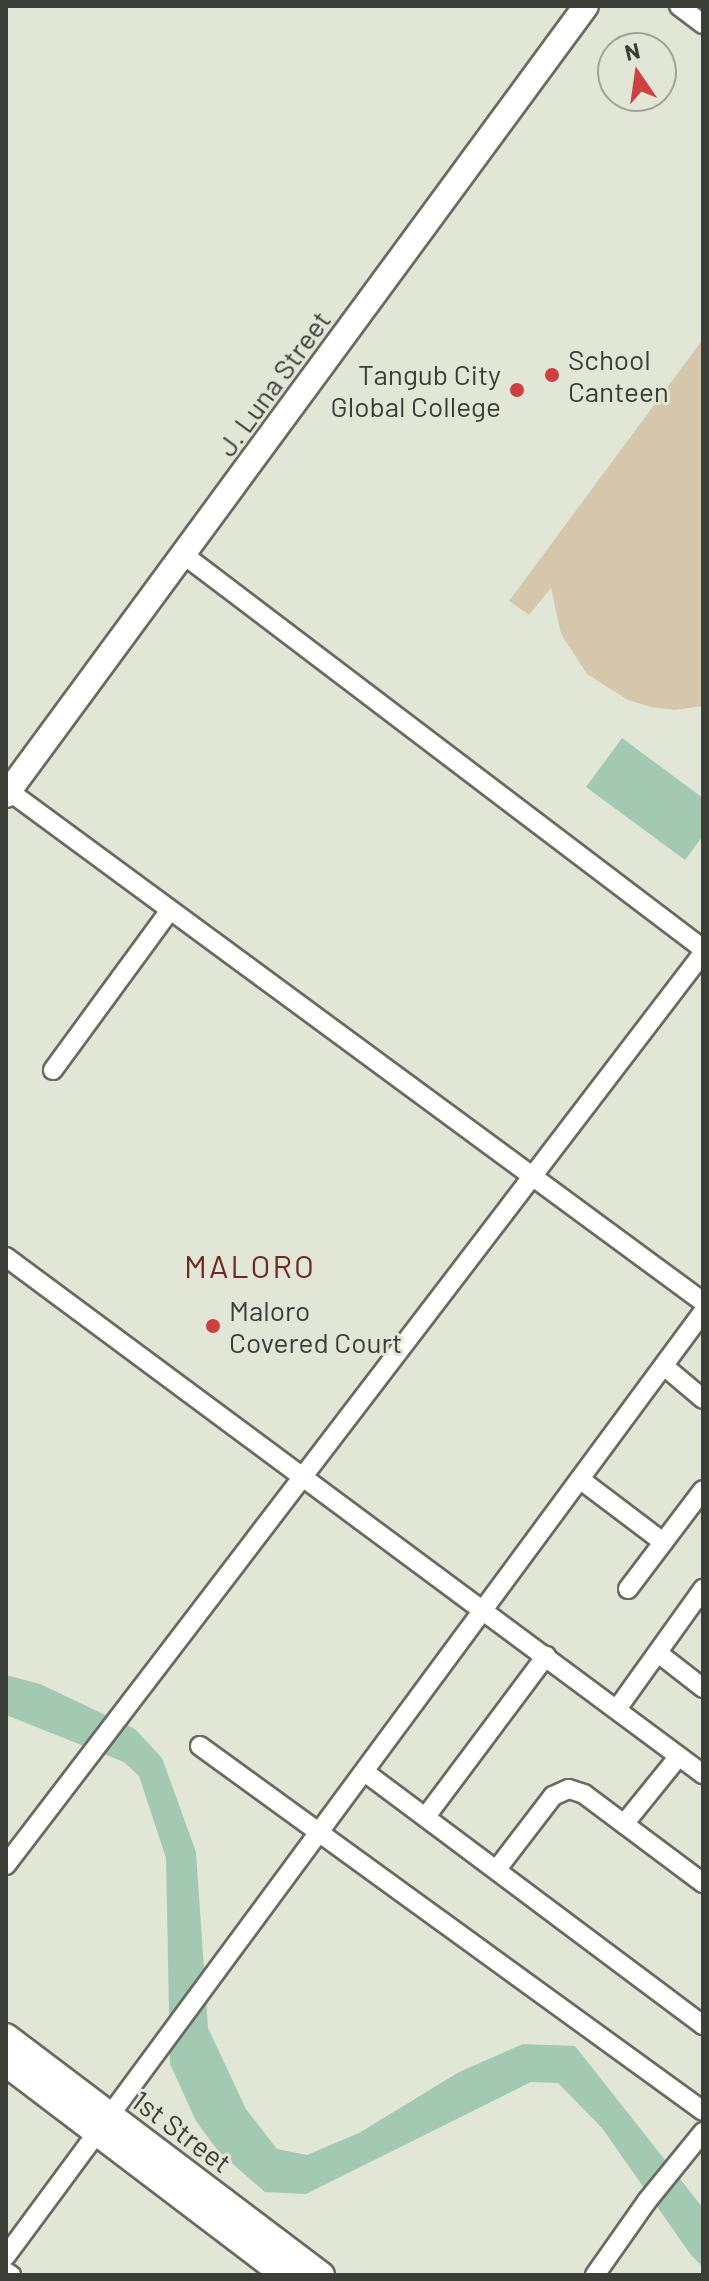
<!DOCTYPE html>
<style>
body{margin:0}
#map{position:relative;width:709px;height:2281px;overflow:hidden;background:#e2e6d7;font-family:Barlow,sans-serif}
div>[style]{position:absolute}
.green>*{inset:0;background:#d6c7ac}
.water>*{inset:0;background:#a3c9b2}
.roads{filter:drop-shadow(2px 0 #686c5f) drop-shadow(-2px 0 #686c5f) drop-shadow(0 2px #686c5f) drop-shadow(0 -2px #686c5f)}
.minor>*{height:18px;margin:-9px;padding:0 9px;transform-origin:9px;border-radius:9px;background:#fff}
.tertiary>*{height:24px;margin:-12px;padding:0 12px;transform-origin:12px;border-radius:12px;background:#fff}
.secondary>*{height:26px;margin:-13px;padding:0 13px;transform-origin:13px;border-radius:13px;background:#fff}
.dots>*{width:22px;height:22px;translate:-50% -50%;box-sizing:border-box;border:4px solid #e2e6d7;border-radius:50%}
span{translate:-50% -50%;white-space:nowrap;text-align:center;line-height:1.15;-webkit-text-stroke:6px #e2e6d7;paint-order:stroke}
.poi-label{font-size:28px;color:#3b3d37}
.left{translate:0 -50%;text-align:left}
.right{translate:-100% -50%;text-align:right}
.street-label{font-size:28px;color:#3b3d37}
.quarter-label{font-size:32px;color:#6e2826;letter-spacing:2px}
.frame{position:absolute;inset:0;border:8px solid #3b3d37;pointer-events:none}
.north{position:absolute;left:597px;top:32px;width:80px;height:80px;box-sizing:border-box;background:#e2e6d7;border:2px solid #9fa297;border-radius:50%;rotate:347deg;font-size:22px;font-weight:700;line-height:32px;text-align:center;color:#3b3d37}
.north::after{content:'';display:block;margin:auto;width:28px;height:36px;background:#cf4040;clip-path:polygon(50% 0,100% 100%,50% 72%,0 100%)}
</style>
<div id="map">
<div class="green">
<div style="clip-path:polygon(703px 339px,703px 706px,675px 710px,651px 707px,628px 700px,587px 674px,561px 634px,551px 588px,529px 615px,509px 601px)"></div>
</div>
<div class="water">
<div style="clip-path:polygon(622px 738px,703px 798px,703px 836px,685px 860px,586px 787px)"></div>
<div style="clip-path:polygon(6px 1675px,40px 1684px,135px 1729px,162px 1758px,196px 1852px,208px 2028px,246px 2109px,277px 2149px,307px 2155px,359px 2133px,459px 2072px,523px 2044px,575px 2046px,703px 2208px,703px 2267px,691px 2255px,602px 2128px,558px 2083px,531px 2082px,306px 2194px,265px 2192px,218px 2151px,196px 2121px,170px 2064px,166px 1858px,139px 1776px,124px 1762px,6px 1715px)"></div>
</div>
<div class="roads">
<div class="minor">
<div style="left:679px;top:6px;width:30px;rotate:37deg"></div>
<div style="left:184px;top:555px;width:652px;rotate:37.2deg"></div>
<div style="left:9px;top:791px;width:862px;rotate:36.36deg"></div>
<div style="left:53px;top:1070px;width:198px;rotate:-53.8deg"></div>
<div style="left:6px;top:1257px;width:868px;rotate:36.57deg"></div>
<div style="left:664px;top:1366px;width:51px;rotate:40.2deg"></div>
<div style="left:581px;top:1480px;width:103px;rotate:37.1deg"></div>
<div style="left:628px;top:1589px;width:124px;rotate:-52.9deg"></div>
<div style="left:658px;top:1653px;width:57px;rotate:37.9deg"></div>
<div style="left:617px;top:1709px;width:148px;rotate:-54.4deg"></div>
<div style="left:200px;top:1746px;width:621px;rotate:35.97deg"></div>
<div style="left:366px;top:1773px;width:421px;rotate:36.8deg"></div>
<div style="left:427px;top:1815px;width:199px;rotate:-53.2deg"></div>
<div style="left:624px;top:1824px;width:87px;rotate:-51deg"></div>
<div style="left:6px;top:1865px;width:1148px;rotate:-52.61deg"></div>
<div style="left:497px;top:1869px;width:92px;rotate:-52.5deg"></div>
<div style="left:553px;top:1796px;width:17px;rotate:-24deg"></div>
<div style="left:569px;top:1789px;width:16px;rotate:18deg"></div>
<div style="left:584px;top:1794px;width:149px;rotate:36.8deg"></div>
<div style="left:6px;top:2256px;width:1173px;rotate:-53.56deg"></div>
<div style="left:6px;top:2272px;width:6px;rotate:31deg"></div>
<div style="left:595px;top:2275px;width:90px;rotate:-54.9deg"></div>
<div style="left:647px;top:2201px;width:89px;rotate:-50.9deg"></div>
</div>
<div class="tertiary">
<div style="left:6px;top:795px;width:979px;rotate:-53.68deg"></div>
</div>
<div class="secondary">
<div style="left:6px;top:2037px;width:395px;rotate:37.1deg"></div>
<div style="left:6px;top:2063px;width:350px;rotate:37.2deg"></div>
</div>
</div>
<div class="dots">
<div style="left:552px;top:375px;background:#cf4040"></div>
<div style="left:517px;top:390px;background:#cf4040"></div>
<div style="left:213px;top:1326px;background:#cf4040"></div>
</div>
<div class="poi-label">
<span class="left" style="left:568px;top:375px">School<br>Canteen</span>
<span class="right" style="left:501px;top:390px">Tangub City<br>Global College</span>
<span class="left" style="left:229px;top:1326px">Maloro<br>Covered Court</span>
</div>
<div class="street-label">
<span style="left:273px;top:383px;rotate:-54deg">J. Luna Street</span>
<span style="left:182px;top:2131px;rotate:37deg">1st Street</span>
</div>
<div class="quarter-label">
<span style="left:250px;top:1265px">MALORO</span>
</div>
<div class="frame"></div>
<div class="north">N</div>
</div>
